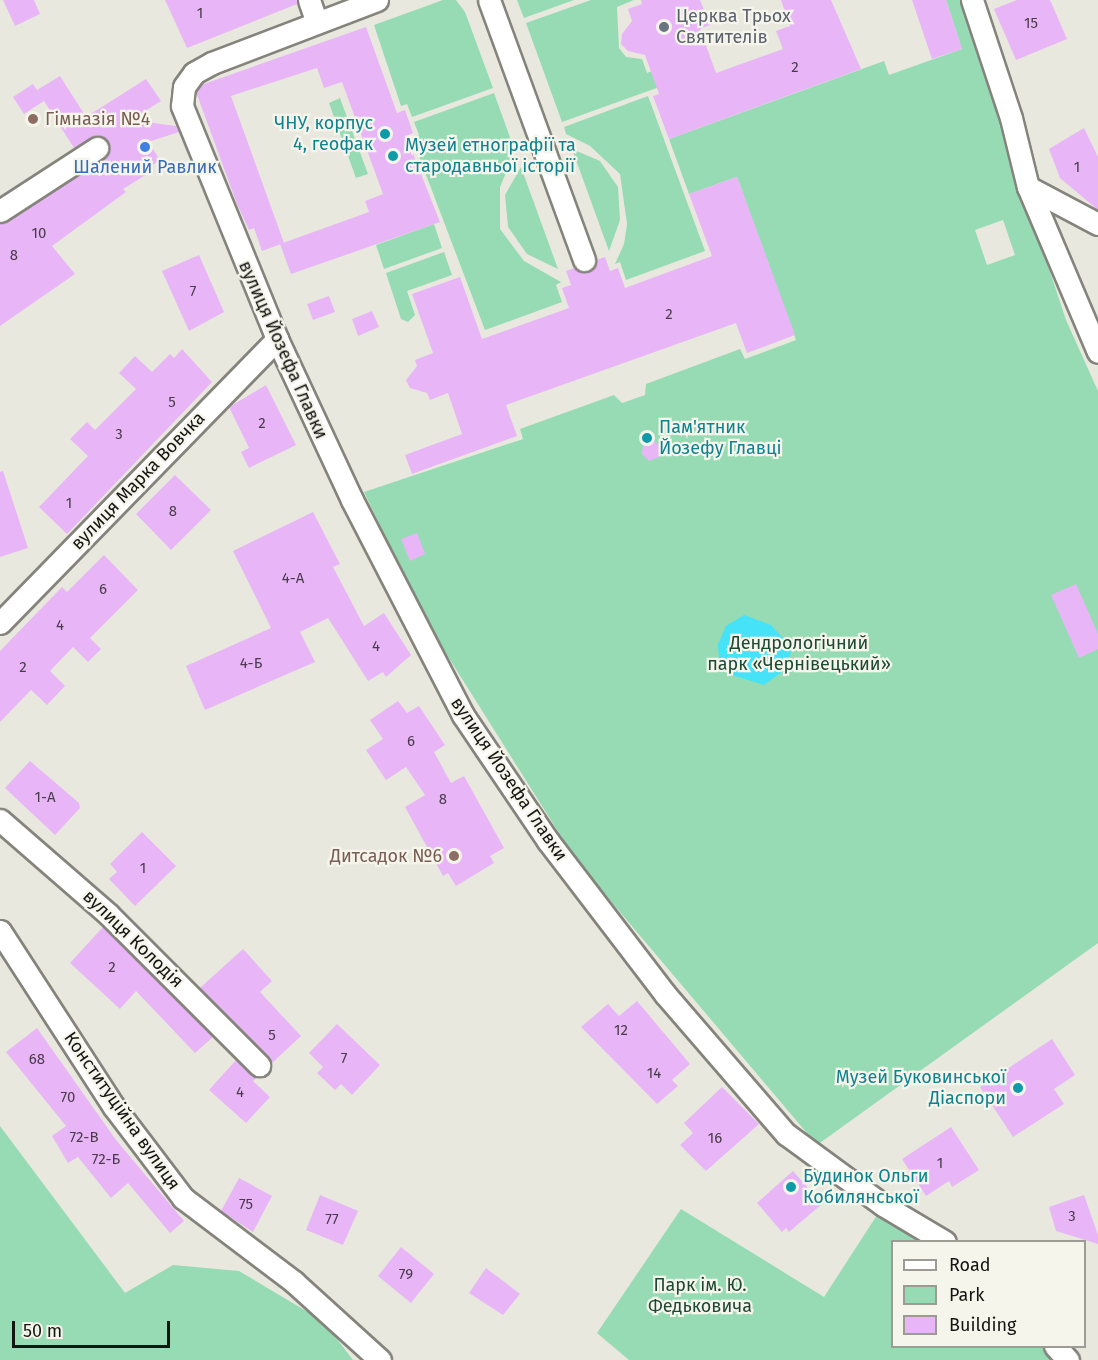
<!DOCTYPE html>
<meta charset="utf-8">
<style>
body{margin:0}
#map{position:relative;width:1098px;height:1360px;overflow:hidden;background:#e9e8df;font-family:"Fira Sans",sans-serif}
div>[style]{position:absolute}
.green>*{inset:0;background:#96dbb4}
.water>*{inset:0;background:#46e2f8}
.building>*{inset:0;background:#e8b6f7}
.roads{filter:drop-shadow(2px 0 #85847c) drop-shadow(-2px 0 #85847c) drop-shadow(0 2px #85847c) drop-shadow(0 -2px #85847c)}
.minor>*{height:21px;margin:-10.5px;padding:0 10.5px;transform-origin:10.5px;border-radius:10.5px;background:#fff}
.dots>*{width:16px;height:16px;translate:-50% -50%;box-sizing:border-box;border:3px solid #f6f5ec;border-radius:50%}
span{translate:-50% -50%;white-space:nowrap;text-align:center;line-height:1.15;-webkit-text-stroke:4.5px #f6f5ec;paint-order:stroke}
.number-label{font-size:15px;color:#493c4a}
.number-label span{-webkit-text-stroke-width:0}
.worship-label{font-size:18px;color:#5b616d}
.left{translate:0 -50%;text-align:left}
.education-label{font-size:18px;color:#785e54}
.right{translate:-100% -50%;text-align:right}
.culture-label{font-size:18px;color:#0d838f}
.shop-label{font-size:18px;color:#366cbe}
.street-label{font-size:18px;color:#141411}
.park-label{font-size:18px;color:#1c4932}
.legend{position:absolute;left:891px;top:1240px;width:195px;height:108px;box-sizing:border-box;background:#f6f5ec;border:2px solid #9c9b94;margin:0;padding:8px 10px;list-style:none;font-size:18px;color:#141411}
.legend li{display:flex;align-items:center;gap:12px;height:30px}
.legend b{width:30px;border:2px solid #9c9b94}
.scale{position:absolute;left:12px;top:1321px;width:158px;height:27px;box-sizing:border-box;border:3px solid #141411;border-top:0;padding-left:8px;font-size:18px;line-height:21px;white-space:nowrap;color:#141411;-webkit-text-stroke:4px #f6f5ec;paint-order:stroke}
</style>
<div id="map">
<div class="green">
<div style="clip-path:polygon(443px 0,456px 0,465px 12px,493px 88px,412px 117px,407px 104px,401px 106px,374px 25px)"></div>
<div style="clip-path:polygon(517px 0,574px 0,524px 18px)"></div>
<div style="clip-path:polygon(591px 0,634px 0,617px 7px,619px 48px,626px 57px,642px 59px,647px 73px,659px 68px,665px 85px,562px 122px,526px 23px)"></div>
<div style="clip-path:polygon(evenodd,946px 0,960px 0,1066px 320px,1098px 391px,1098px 943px,817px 1145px,576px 860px,425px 620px,364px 492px,523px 439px,520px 429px,614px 395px,622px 403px,645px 395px,646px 384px,740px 349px,745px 359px,796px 340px,737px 177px,689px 194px,669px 139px,884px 61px,889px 75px,962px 49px,946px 0,1003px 220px,1015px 255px,987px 265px,975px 230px,1003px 220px)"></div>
<div style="clip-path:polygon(494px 93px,515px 151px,500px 187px,500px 229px,524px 261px,561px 282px,556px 285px,562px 302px,485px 330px,412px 138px,419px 135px,414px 122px)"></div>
<div style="clip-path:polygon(648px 96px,705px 251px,626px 280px,620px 262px,615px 264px,624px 244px,627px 224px,620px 174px,590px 146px,566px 134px,564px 127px)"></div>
<div style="clip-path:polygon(340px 98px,368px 174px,356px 178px,329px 103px)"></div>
<div style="clip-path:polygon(572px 149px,600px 161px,618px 187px,620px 220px,609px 251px)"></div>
<div style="clip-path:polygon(521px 167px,558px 269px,527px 254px,508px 227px,505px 195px)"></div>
<div style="clip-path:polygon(434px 224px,442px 248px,384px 269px,376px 245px)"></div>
<div style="clip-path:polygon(444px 252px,452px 275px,407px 291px,415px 315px,408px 322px,401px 319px,386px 273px)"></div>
<div style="clip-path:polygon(0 1126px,125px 1293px,173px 1265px,239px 1271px,323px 1321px,353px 1360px,0 1360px)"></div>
<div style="clip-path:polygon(681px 1209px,824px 1297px,879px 1212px,929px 1241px,892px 1242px,892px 1346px,1043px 1347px,1057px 1360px,629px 1360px,597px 1333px)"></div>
</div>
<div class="water">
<div style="clip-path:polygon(744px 615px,771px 625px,792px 648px,786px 669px,764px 685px,732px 675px,719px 659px,718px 644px,726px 626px)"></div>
</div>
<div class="building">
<div style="clip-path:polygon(3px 0,34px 0,40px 14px,15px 26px)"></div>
<div style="clip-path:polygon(165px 0,297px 0,297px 4px,187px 48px)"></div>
<div style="clip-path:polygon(641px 0,700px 0,710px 25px,700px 29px,716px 73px,783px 49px,776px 31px,790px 26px,781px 0,831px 0,861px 69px,669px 139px,653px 96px,659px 94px,645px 55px,628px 51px,621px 44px,622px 34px,632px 21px,628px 9px,642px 4px)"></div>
<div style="clip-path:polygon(912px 0,946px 0,962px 49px,932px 59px)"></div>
<div style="clip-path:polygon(1017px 0,1050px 0,1067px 39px,1016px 60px,994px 9px)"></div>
<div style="clip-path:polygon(366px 27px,397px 113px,405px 110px,413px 133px,406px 136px,440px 222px,291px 274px,280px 244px,369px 212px,365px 201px,383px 194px,342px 82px,324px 88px,317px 68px,231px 96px,284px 243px,262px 251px,254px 228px,249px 230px,237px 204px,196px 92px,201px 85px)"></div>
<div style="clip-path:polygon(60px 76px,86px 117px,146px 79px,161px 101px,131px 120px,176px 126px,179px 132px,148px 142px,160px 160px,150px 167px,152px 171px,123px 189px,126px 192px,52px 246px,75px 274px,0 326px,0 224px,109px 153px,107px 141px,97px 135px,74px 148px,37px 90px)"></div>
<div style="clip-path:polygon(33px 84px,44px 101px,24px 114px,13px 97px)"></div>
<div style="clip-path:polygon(1084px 128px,1098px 157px,1098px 210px,1060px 178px,1049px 149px)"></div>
<div style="clip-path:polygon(737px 177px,795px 335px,747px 353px,736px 323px,506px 405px,517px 436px,412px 474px,405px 455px,462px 434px,448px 393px,430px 400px,427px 393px,410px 388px,406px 380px,417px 366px,415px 360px,433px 353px,412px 294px,460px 277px,482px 339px,569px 308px,562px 288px,571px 285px,566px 271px,575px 268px,589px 272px,596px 260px,605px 257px,610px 271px,618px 268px,625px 288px,712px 256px,689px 194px)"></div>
<div style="clip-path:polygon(199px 255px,224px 312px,189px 331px,162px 271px)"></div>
<div style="clip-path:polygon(329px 296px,335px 312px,313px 320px,307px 304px)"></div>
<div style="clip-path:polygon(372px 311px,379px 327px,358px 336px,352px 319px)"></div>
<div style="clip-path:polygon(182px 349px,212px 382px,67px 534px,39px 507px,88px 456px,70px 439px,87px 422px,95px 430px,136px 389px,119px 373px,135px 356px,152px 372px,170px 354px,174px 358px)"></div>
<div style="clip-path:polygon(266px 385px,296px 445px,249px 468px,241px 452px,249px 448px,229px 407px)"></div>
<div style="clip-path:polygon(653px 440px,661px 447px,659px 457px,649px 461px,642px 454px,643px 444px)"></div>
<div style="clip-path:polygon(3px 471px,28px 548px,0 557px,0 472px)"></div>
<div style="clip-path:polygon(175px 475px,211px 510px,171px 550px,136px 514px)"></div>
<div style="clip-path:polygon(313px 512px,340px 564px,333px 567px,364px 626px,384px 613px,411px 655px,386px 677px,383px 672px,368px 681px,328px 618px,300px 632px,315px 662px,205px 710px,186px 666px,271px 628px,233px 551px)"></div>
<div style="clip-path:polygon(417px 533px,425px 554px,410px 561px,401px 539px)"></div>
<div style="clip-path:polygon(104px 555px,138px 590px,90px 638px,101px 649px,88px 662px,73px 647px,50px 671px,65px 686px,47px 705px,31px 690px,0 722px,0 651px,62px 587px,67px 592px)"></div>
<div style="clip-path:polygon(1076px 584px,1098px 634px,1098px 649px,1079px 658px,1051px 595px)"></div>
<div style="clip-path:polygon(398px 701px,407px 713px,419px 706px,445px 745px,434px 752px,451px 783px,464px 776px,504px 848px,490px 856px,494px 863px,456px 886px,448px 873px,443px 876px,405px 807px,425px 795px,406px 767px,386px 780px,366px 750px,383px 739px,370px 720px)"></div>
<div style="clip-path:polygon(30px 761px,79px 803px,80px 808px,55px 835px,5px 788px)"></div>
<div style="clip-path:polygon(142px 832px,176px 866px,135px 906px,109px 879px,117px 872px,110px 864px)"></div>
<div style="clip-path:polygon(103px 927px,213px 1037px,195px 1053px,136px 991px,120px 1009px,70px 963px)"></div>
<div style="clip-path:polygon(243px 949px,272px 981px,260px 992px,301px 1036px,271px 1064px,268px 1056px,200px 988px)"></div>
<div style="clip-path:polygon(637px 1001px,690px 1064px,672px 1080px,678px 1086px,657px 1104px,581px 1027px,608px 1004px,619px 1016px)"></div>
<div style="clip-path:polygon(337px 1024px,380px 1065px,352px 1095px,341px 1084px,335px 1090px,317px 1073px,323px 1067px,309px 1053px)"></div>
<div style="clip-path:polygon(37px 1028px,116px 1140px,184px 1221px,170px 1233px,128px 1183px,111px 1198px,78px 1157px,68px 1163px,52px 1136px,66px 1126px,6px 1052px)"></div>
<div style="clip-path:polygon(1052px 1039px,1075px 1075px,1054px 1089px,1064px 1104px,1013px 1137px,980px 1087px)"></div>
<div style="clip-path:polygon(236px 1060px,258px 1077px,253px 1081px,270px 1097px,246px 1123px,209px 1090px)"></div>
<div style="clip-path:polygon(722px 1087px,759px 1124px,706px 1171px,680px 1145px,693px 1133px,684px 1123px)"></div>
<div style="clip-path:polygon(951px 1127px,979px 1170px,952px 1187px,949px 1181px,926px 1196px,902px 1159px)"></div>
<div style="clip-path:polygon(793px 1171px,822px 1204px,789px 1232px,786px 1228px,782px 1232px,757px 1203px)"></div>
<div style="clip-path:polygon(239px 1178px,272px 1196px,253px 1232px,221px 1211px)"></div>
<div style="clip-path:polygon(320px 1195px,358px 1211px,343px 1245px,306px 1230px)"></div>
<div style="clip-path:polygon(1084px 1195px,1098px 1235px,1098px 1244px,1056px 1231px,1049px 1207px)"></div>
<div style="clip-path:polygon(401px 1247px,434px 1274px,411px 1303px,378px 1276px)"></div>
<div style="clip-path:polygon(486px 1268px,520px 1294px,503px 1315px,469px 1293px)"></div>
</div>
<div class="roads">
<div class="minor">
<div style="left:309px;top:0;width:24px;rotate:71deg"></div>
<div style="left:377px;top:0;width:177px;rotate:159.1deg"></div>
<div style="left:212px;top:63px;width:21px;rotate:151deg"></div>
<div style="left:194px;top:73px;width:17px;rotate:126deg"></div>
<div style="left:184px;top:87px;width:19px;rotate:96deg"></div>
<div style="left:182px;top:106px;width:252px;rotate:67.8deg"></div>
<div style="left:277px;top:339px;width:178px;rotate:65deg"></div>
<div style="left:352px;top:500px;width:242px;rotate:62.7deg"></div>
<div style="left:463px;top:715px;width:152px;rotate:56deg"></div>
<div style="left:548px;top:841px;width:193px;rotate:52.6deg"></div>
<div style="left:665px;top:994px;width:185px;rotate:49.2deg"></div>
<div style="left:786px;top:1134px;width:120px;rotate:36.2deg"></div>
<div style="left:883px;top:1205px;width:72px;rotate:30.8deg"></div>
<div style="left:489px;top:0;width:277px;rotate:69.9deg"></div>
<div style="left:972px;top:0;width:124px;rotate:71.7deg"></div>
<div style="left:1011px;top:118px;width:71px;rotate:76.2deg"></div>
<div style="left:1028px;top:187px;width:179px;rotate:67deg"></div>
<div style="left:1028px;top:187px;width:79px;rotate:27.9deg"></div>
<div style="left:0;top:211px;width:116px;rotate:-33deg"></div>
<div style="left:0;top:623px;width:397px;rotate:-45.7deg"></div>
<div style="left:0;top:820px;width:143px;rotate:41deg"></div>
<div style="left:108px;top:914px;width:214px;rotate:45deg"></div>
<div style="left:0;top:931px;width:210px;rotate:57.1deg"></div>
<div style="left:114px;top:1107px;width:114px;rotate:52.8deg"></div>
<div style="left:183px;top:1198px;width:139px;rotate:37.1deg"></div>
<div style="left:294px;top:1282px;width:116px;rotate:42.2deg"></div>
<div style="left:1055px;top:1346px;width:19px;rotate:47deg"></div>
</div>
</div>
<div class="dots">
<div style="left:664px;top:27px;background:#6b7280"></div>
<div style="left:33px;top:119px;background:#8d6e63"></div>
<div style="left:385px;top:134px;background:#0f9aa8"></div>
<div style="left:145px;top:147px;background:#3f7fe0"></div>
<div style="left:393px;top:156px;background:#0f9aa8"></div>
<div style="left:647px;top:438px;background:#0f9aa8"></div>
<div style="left:454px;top:856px;background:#8d6e63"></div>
<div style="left:1018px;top:1088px;background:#0f9aa8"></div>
<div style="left:791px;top:1187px;background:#0f9aa8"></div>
</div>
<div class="number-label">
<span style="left:200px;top:14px">1</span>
<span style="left:1031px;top:24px">15</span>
<span style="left:795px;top:68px">2</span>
<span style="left:1077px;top:168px">1</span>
<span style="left:39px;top:234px">10</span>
<span style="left:14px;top:256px">8</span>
<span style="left:193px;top:292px">7</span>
<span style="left:669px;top:315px">2</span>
<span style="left:172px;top:403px">5</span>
<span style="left:262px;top:424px">2</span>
<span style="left:119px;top:435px">3</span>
<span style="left:69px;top:504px">1</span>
<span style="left:173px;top:512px">8</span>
<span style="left:293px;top:579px">4-А</span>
<span style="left:103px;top:590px">6</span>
<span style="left:60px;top:626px">4</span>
<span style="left:376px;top:647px">4</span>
<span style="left:251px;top:664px">4-Б</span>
<span style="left:23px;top:668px">2</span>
<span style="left:411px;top:742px">6</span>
<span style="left:45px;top:798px">1-А</span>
<span style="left:443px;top:800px">8</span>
<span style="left:143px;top:869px">1</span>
<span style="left:112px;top:968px">2</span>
<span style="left:621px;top:1031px">12</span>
<span style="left:272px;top:1036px">5</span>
<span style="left:344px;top:1059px">7</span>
<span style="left:37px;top:1060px">68</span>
<span style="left:654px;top:1074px">14</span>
<span style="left:240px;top:1093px">4</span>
<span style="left:68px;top:1098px">70</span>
<span style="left:84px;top:1138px">72-В</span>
<span style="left:715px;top:1139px">16</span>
<span style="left:106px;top:1160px">72-Б</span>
<span style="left:940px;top:1164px">1</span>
<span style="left:246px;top:1205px">75</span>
<span style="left:1072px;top:1217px">3</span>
<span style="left:332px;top:1220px">77</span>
<span style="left:406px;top:1275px">79</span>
</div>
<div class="worship-label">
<span class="left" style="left:676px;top:27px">Церква Трьох<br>Святителів</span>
</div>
<div class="education-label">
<span class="left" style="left:45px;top:119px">Гімназія №4</span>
<span class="right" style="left:442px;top:856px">Дитсадок №6</span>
</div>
<div class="culture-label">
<span class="right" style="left:373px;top:134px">ЧНУ, корпус<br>4, геофак</span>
<span class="left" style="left:405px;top:156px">Музей етнографії та<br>стародавньої історії</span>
<span class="left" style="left:659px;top:438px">Пам'ятник<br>Йозефу Главці</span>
<span class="right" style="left:1006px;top:1088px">Музей Буковинської<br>Діаспори</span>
<span class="left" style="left:803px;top:1187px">Будинок Ольги<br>Кобилянської</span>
</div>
<div class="shop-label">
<span style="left:145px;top:167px">Шалений Равлик</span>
</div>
<div class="street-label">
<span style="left:283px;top:350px;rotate:66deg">вулиця Йозефа Главки</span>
<span style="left:138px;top:481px;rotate:-46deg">вулиця Марка Вовчка</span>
<span style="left:509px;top:779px;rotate:56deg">вулиця Йозефа Главки</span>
<span style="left:133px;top:939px;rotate:44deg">вулиця Колодія</span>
<span style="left:122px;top:1111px;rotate:55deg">Конституційна вулиця</span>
</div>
<div class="park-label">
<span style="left:799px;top:654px">Дендрологічний<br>парк «Чернівецький»</span>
<span style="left:700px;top:1296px">Парк ім. Ю.<br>Федьковича</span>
</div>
<ul class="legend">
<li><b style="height:8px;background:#fff"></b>Road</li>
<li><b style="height:16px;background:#96dbb4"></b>Park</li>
<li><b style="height:16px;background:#e8b6f7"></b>Building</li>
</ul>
<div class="scale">50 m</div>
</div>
